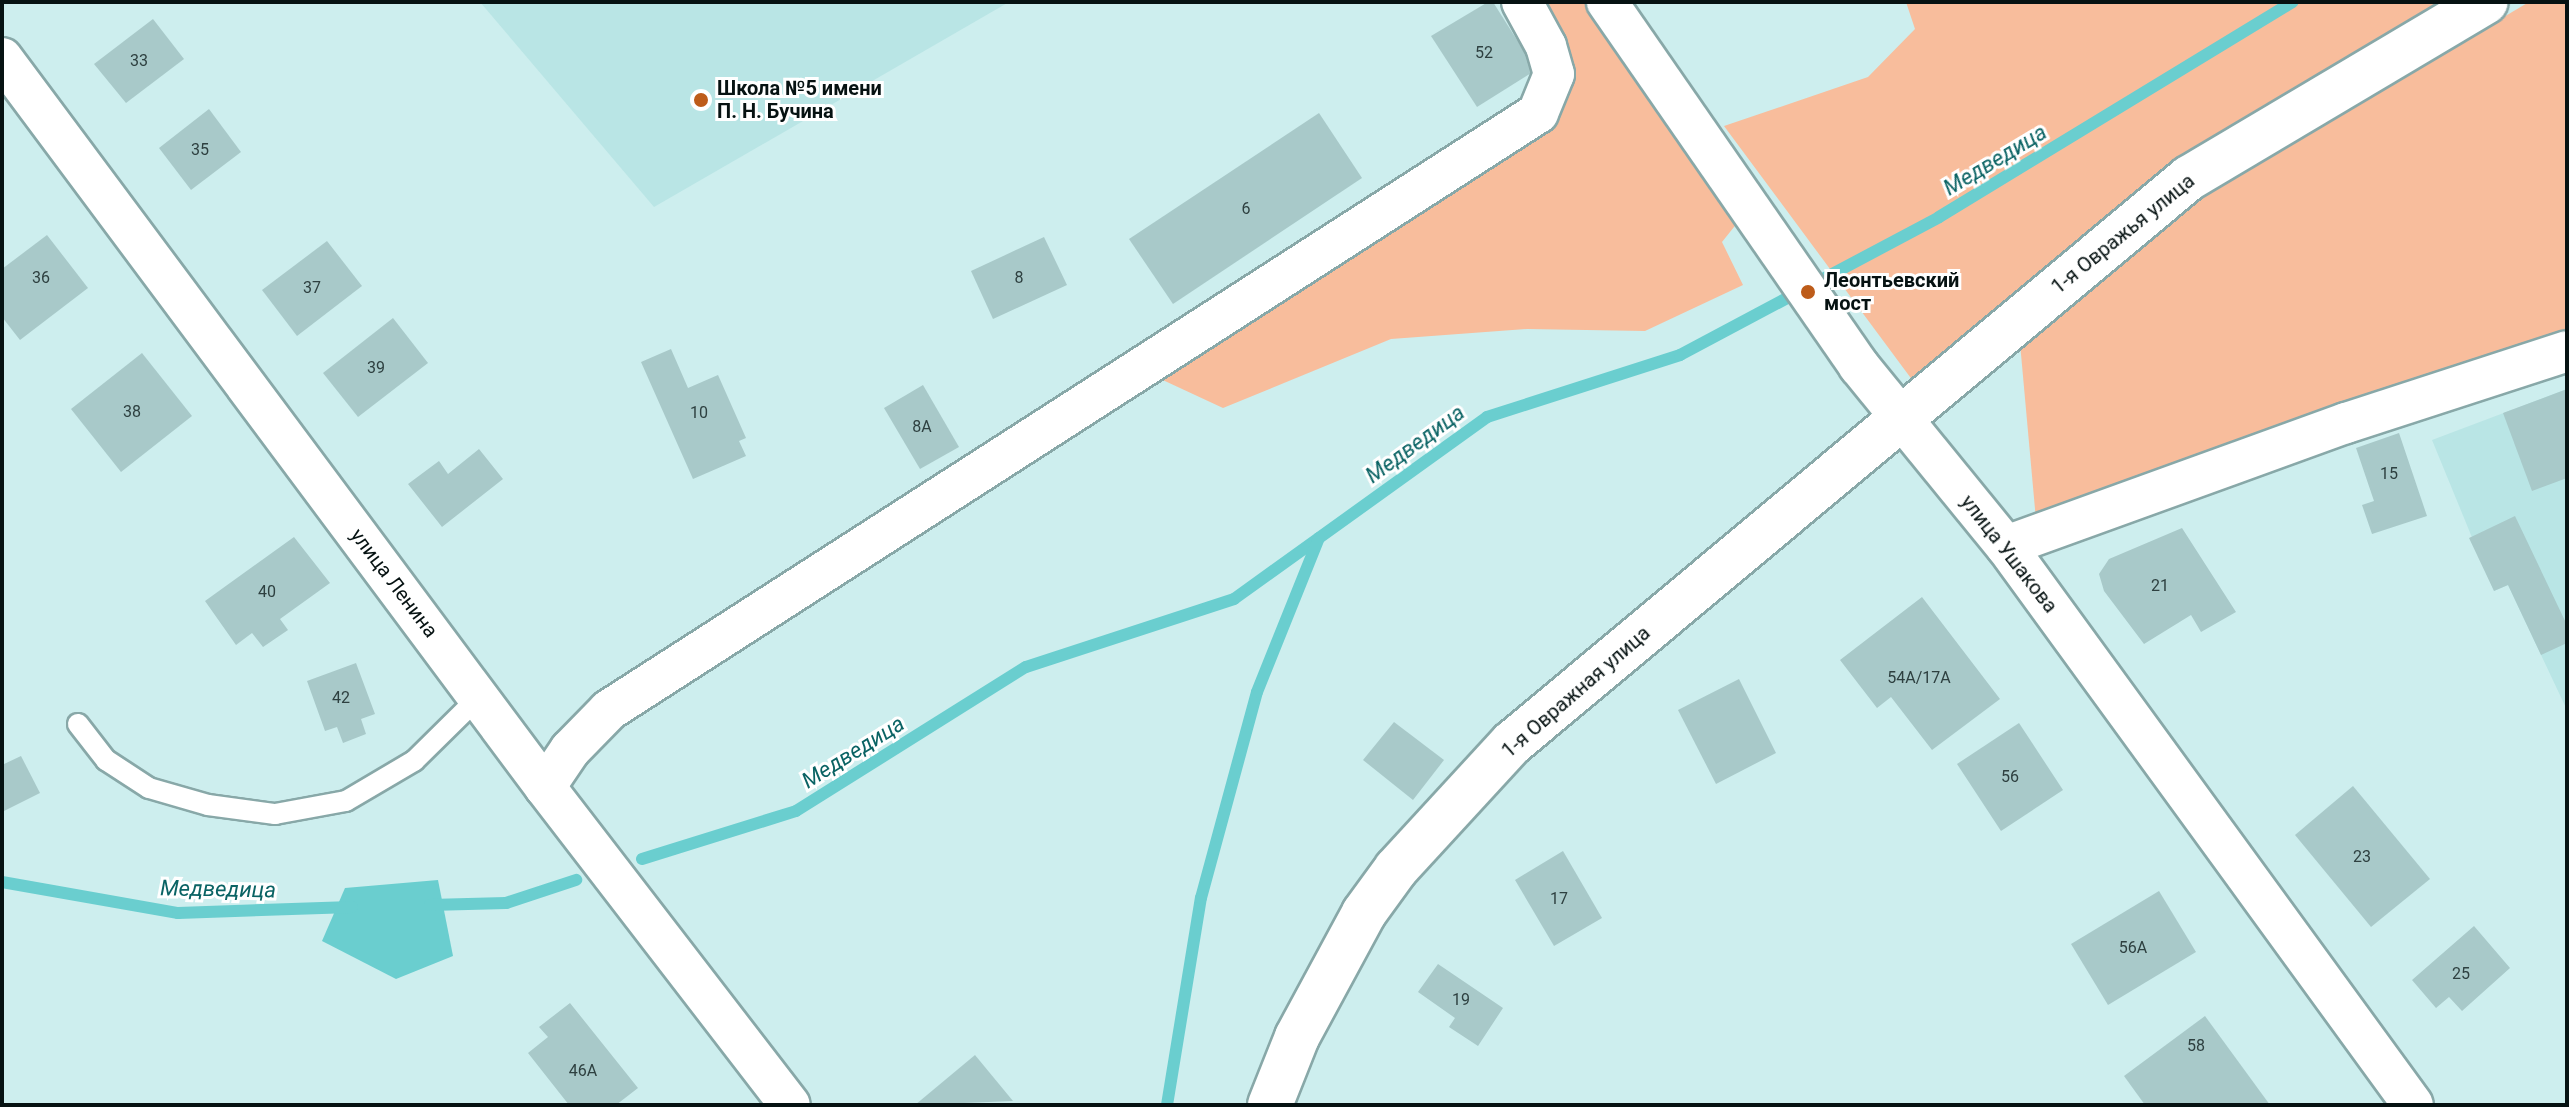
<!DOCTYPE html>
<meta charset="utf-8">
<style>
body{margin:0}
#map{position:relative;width:2569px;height:1107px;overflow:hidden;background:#cdeeee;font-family:Roboto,sans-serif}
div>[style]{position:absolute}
.built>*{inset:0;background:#b9e5e5}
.green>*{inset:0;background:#f8bd9c}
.water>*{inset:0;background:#6acecf}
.stream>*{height:12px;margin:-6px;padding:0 6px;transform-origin:6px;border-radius:6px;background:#6acecf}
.building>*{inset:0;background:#a8c9c9}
.roads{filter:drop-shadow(2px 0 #88a8a8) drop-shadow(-2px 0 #88a8a8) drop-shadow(0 2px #88a8a8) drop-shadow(0 -2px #88a8a8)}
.lane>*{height:20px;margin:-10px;padding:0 10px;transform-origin:10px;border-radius:10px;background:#fff}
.street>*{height:40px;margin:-20px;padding:0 20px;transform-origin:20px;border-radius:20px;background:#fff}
.secondary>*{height:44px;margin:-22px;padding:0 22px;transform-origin:22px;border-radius:22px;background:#fff}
.dots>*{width:22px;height:22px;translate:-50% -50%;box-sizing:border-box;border:4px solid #fff;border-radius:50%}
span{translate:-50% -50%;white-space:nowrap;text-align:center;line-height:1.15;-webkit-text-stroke:6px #fff;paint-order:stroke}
.number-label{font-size:16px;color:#2e4040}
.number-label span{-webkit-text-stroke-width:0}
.poi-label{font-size:20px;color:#061212;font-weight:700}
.left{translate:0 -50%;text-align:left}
.street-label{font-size:20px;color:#061212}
.water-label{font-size:22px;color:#0a6364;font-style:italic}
.frame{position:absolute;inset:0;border:4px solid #061212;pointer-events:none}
</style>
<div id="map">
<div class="built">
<div style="clip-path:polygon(480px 2px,1009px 2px,654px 207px)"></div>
<div style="clip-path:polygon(2567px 389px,2567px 710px,2508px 585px,2494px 591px,2432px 440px)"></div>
</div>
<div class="green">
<div style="clip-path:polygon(1533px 2px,1588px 2px,1738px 222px,1722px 242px,1743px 285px,1645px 331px,1527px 329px,1391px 339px,1223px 408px,1152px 375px,1546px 120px)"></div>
<div style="clip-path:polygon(1906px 2px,2441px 2px,2179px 159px,1913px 381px,1724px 126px,1868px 77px,1915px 29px)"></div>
<div style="clip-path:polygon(2529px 2px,2567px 2px,2567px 338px,2036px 520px,2020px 343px,2202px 196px)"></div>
</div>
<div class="water">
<div style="clip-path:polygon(438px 880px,453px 956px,396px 979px,322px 941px,345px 888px)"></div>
</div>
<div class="stream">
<div style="left:642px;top:859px;width:161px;rotate:-17.3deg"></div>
<div style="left:796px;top:811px;width:271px;rotate:-32.1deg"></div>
<div style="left:1026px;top:667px;width:219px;rotate:-18.1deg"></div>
<div style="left:1234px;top:599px;width:312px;rotate:-35.7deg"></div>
<div style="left:1487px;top:417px;width:203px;rotate:-17.8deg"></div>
<div style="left:1680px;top:355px;width:293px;rotate:-28deg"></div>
<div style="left:1939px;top:217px;width:414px;rotate:-31.3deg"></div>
<div style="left:2px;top:882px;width:179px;rotate:10deg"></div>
<div style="left:178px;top:913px;width:174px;rotate:-2deg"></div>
<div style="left:430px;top:905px;width:76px;rotate:-1.5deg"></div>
<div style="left:506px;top:903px;width:74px;rotate:-18.2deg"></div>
<div style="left:1167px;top:1105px;width:210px;rotate:-80.7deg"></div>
<div style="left:1201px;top:898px;width:213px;rotate:-74.8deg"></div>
<div style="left:1257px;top:692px;width:166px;rotate:-68.1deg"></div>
</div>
<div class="building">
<div style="clip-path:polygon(1488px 2px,1493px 2px,1536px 70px,1477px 107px,1431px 36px)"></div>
<div style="clip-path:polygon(153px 19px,184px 59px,126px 103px,94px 64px)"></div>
<div style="clip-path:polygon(209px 109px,241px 152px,191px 190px,159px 148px)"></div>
<div style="clip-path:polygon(1319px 113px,1362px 178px,1173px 304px,1129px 239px)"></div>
<div style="clip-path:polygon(47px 235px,88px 288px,20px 340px,2px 317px,2px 269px)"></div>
<div style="clip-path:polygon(1044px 237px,1067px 285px,993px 319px,971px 271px)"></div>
<div style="clip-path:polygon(327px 241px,362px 286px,297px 336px,262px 290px)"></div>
<div style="clip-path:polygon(393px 318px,428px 363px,358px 417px,323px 373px)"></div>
<div style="clip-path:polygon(671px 349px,688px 388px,718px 375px,746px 438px,739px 441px,746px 456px,693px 479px,641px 362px)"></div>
<div style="clip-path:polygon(142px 353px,192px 416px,121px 472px,71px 409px)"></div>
<div style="clip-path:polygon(923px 385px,959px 447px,920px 469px,884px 408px)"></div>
<div style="clip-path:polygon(2567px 389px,2567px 478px,2532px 491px,2503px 413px)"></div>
<div style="clip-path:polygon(2399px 433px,2427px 516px,2372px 534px,2362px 505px,2374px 501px,2356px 448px)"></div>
<div style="clip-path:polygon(479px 449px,503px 479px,442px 527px,408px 484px,439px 461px,448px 474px)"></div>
<div style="clip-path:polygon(2515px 516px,2567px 625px,2567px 643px,2541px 655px,2508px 585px,2494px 591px,2469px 538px)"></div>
<div style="clip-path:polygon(2182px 528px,2236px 612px,2201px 632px,2191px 615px,2144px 644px,2104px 591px,2099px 574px,2109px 559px)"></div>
<div style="clip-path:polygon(294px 537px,330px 583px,280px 619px,288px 630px,263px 647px,252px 633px,236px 645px,205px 601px)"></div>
<div style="clip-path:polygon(1922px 597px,2000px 699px,1932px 750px,1891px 697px,1877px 708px,1840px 660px)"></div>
<div style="clip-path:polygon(356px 663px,375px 714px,361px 719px,366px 734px,343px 743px,337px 727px,325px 731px,307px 681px)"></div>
<div style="clip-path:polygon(1739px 679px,1776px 753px,1716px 784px,1678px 710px)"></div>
<div style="clip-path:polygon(1394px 722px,1444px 760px,1413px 800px,1363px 760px)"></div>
<div style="clip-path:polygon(2019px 723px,2063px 790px,2001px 831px,1957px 764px)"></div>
<div style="clip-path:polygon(21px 756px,40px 793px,2px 812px,2px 765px)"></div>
<div style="clip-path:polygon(2353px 786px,2430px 879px,2371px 927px,2295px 835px)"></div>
<div style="clip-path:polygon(1563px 851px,1602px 918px,1554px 946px,1515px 880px)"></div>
<div style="clip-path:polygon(2159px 891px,2196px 952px,2108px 1005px,2071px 944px)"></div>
<div style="clip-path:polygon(2474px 926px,2510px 968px,2462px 1011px,2449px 997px,2436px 1008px,2412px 980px)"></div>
<div style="clip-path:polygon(1438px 964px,1503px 1008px,1478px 1046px,1449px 1027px,1455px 1018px,1418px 992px)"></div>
<div style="clip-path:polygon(570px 1003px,638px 1088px,616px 1105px,569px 1105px,528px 1053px,548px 1037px,539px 1027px)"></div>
<div style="clip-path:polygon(2205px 1016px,2270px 1105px,2145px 1105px,2124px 1076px)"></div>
<div style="clip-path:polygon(975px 1055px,1013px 1101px,915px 1105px)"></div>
</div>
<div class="roads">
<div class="lane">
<div style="left:78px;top:724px;width:46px;rotate:52.1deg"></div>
<div style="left:106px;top:760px;width:51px;rotate:33.1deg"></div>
<div style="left:149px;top:788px;width:61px;rotate:16.1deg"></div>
<div style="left:208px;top:805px;width:68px;rotate:7.7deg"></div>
<div style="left:275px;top:814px;width:72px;rotate:-10.4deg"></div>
<div style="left:346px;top:801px;width:79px;rotate:-30.5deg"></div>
<div style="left:414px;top:761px;width:91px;rotate:-44.6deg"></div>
</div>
<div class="street">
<div style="left:1607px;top:2px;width:443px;rotate:55.3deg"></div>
<div style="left:1859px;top:366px;width:232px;rotate:50.8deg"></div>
<div style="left:2006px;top:546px;width:691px;rotate:53.94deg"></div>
<div style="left:2px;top:58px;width:909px;rotate:53.32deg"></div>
<div style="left:545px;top:787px;width:401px;rotate:52.4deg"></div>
<div style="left:2006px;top:546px;width:362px;rotate:-19.9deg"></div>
<div style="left:2346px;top:423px;width:232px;rotate:-18deg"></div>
<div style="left:545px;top:787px;width:45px;rotate:-56deg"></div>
<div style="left:570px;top:750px;width:56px;rotate:-45.7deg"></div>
<div style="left:609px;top:710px;width:1104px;rotate:-32.73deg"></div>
<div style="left:1538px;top:113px;width:42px;rotate:-67.7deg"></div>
<div style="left:1554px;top:74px;width:29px;rotate:-106deg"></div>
<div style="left:1546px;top:46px;width:50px;rotate:-118.6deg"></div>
</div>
<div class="secondary">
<div style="left:1270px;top:1105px;width:73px;rotate:-68.3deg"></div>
<div style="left:1297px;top:1037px;width:141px;rotate:-61.6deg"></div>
<div style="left:1364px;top:913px;width:54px;rotate:-54deg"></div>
<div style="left:1396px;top:869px;width:171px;rotate:-47.4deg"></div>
<div style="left:1512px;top:743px;width:882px;rotate:-39.85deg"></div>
<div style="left:2189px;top:178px;width:345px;rotate:-30.7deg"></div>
</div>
</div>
<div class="dots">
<div style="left:701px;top:100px;background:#bd5c1a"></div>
<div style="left:1808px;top:292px;background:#bd5c1a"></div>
</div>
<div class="number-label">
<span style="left:1484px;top:53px">52</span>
<span style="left:139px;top:61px">33</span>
<span style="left:200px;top:150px">35</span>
<span style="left:1246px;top:209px">6</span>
<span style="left:41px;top:278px">36</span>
<span style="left:1019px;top:278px">8</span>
<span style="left:312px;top:288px">37</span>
<span style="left:376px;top:368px">39</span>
<span style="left:132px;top:412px">38</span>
<span style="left:699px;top:413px">10</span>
<span style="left:922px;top:427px">8А</span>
<span style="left:2389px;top:474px">15</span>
<span style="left:2160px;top:586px">21</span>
<span style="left:267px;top:592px">40</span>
<span style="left:1919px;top:678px">54А/17А</span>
<span style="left:341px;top:698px">42</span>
<span style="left:2010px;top:777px">56</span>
<span style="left:2362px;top:857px">23</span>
<span style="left:1559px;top:899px">17</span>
<span style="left:2133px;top:948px">56А</span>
<span style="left:2461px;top:974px">25</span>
<span style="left:1461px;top:1000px">19</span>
<span style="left:2196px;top:1046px">58</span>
<span style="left:583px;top:1071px">46А</span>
</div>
<div class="poi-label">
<span class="left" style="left:717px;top:100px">Школа №5 имени<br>П. Н. Бучина</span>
<span class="left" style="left:1824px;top:292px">Леонтьевский<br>мост</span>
</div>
<div class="street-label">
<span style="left:2123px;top:234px;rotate:-39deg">1-я Овражья улица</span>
<span style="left:2009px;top:554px;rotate:52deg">улица Ушакова</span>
<span style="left:394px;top:583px;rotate:53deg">улица Ленина</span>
<span style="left:1576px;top:692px;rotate:-41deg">1-я Овражная улица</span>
</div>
<div class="water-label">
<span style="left:1995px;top:160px;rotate:-31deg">Медведица</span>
<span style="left:1415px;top:444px;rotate:-36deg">Медведица</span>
<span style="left:853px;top:752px;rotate:-32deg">Медведица</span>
<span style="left:218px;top:889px;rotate:1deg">Медведица</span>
</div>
<div class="frame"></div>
</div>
